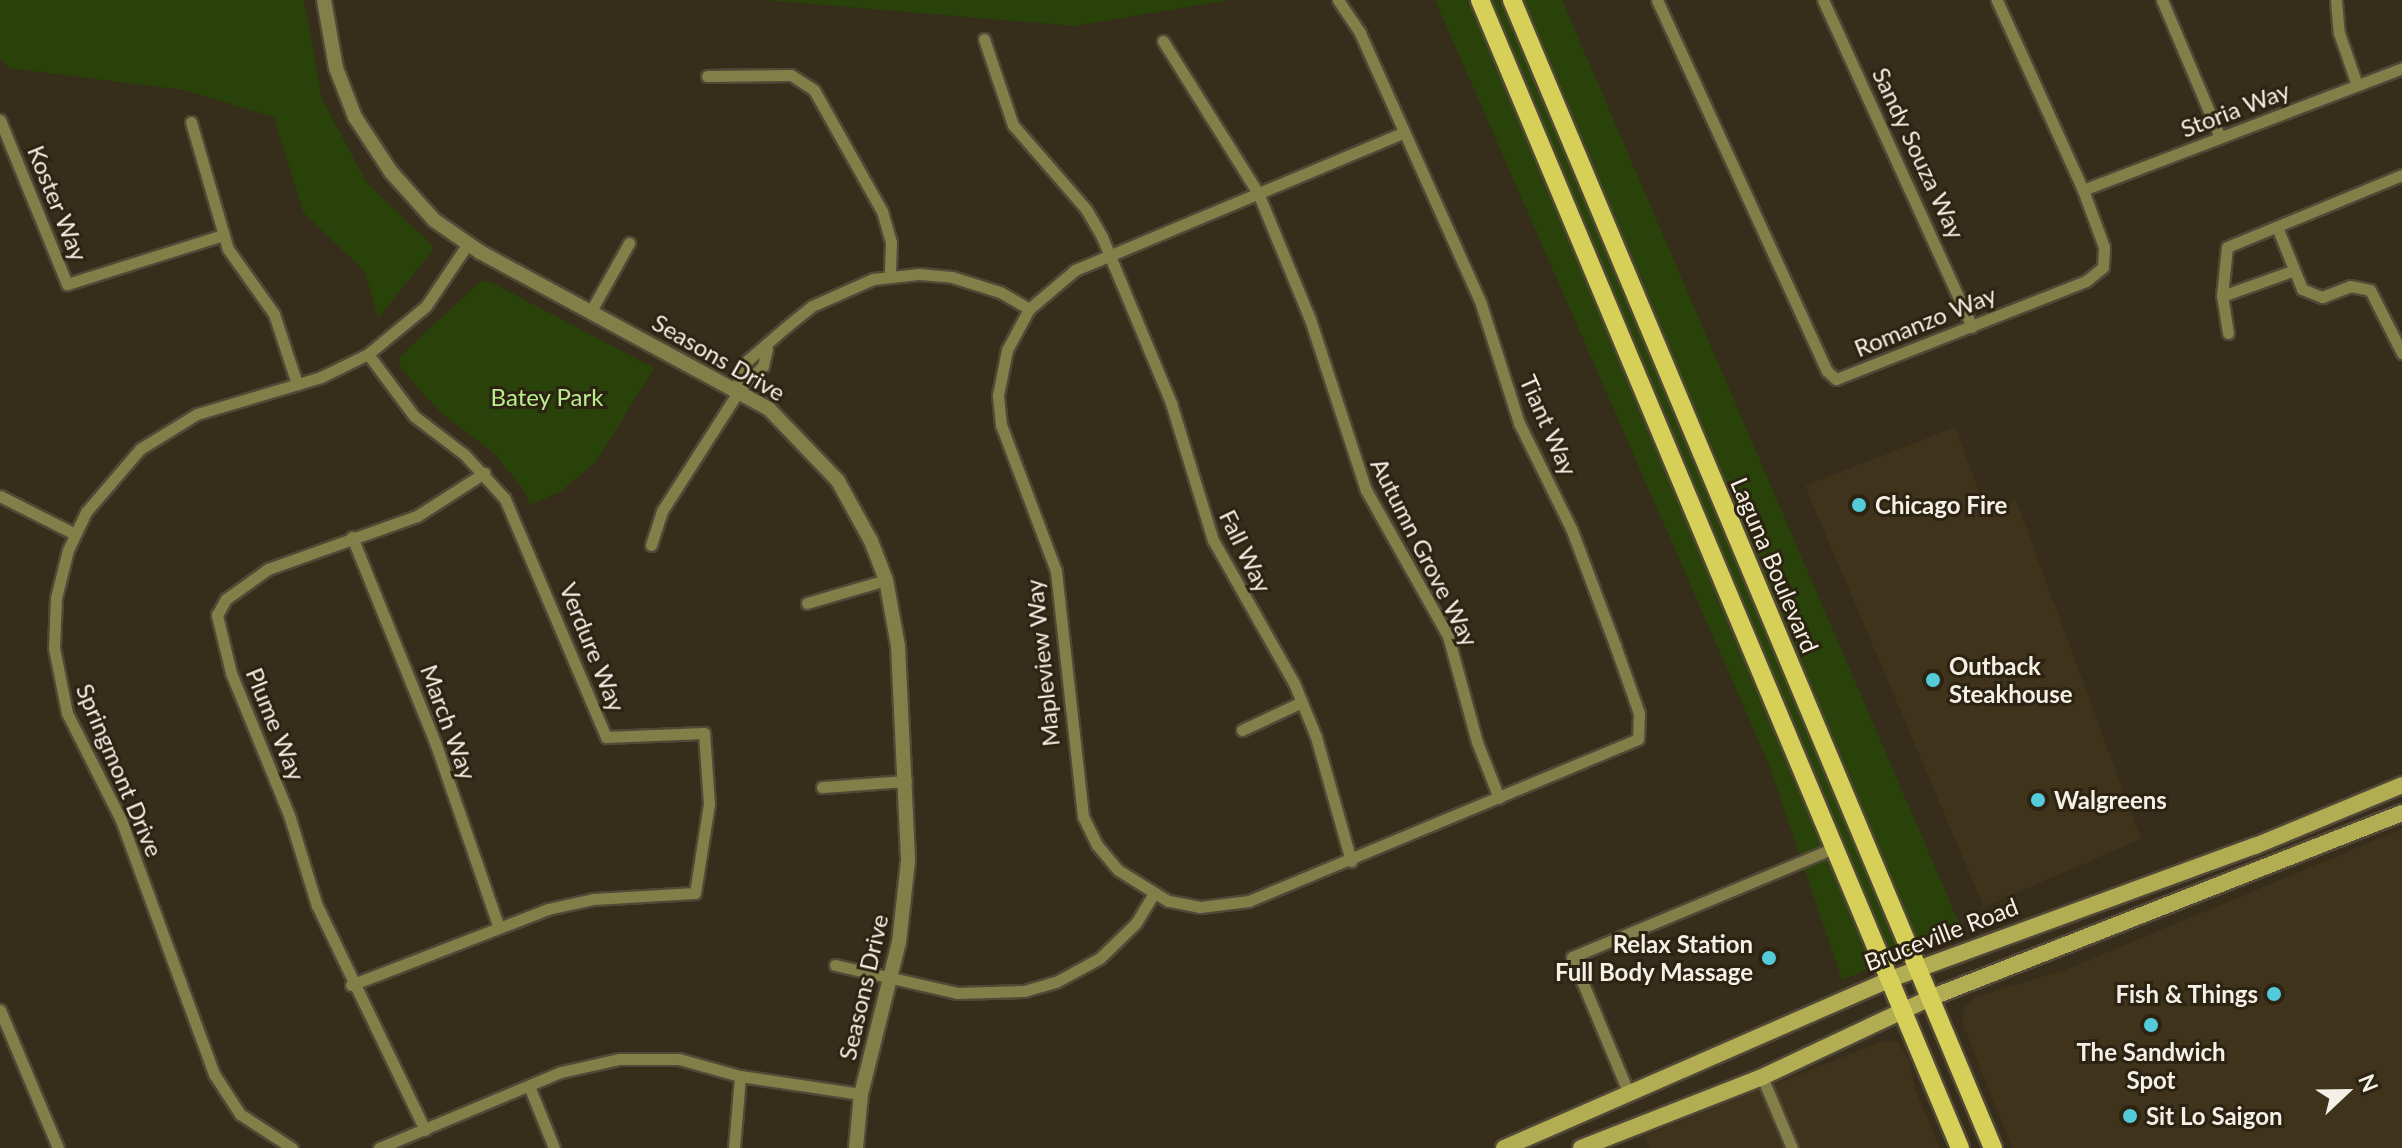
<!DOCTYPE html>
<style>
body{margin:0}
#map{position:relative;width:2402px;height:1148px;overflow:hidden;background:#362d1b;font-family:Lato,sans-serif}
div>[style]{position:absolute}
.built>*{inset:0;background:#3f331b}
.green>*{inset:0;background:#28420a}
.roads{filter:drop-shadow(2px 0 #514837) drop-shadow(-2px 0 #514837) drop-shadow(0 2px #514837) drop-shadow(0 -2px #514837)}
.minor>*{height:11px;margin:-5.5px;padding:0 5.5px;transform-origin:5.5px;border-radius:5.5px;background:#827f49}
.tertiary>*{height:14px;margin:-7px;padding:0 7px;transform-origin:7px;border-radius:7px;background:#827f49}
.secondary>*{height:16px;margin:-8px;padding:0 8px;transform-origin:8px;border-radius:8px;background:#b2ad53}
.primary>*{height:18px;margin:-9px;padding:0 9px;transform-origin:9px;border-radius:9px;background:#d7d058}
.dots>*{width:22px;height:22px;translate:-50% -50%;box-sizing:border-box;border:4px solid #2c2312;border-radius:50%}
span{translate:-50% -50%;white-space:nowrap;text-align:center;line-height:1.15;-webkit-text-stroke:6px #2c2312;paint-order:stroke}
.street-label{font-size:24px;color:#f5f0e5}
.park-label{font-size:24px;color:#baee8d}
.poi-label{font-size:24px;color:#f5f0e5;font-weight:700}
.left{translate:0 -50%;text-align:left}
.right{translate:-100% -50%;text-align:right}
.north{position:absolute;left:2306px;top:1052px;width:80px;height:80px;-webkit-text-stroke:6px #2c2312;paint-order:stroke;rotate:68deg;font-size:22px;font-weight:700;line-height:32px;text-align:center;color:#f5f0e5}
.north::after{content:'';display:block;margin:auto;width:28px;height:36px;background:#f5f0e5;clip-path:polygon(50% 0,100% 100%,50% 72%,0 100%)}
</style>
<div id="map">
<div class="built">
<div style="clip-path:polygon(1955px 427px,1986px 511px,2016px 500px,2141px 839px,1984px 907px,1805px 486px)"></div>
<div style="clip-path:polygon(2402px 829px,2402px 1148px,2012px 1148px,1962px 1022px,1965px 1007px,1975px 997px,2065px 970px)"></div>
<div style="clip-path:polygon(1880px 1042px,1897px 1042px,1909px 1059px,1915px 1089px,1940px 1148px,1649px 1148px,1644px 1136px)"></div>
</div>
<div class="green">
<div style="clip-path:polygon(0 0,304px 0,322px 99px,367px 183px,435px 248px,378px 318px,365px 272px,303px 212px,274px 117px,184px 90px,9px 68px,0 58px)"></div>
<div style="clip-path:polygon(765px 0,1228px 0,1076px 26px)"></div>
<div style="clip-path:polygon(1435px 0,1562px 0,1962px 930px,1842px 980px,1770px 767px)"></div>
<div style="clip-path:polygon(489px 281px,654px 368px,596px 462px,560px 492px,529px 505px,525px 492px,494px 453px,441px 413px,400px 367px,400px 356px,480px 282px)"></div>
</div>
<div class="roads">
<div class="minor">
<div style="left:1338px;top:0;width:40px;rotate:56deg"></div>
<div style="left:1360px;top:33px;width:297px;rotate:65.9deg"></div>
<div style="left:1481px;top:304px;width:125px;rotate:72.3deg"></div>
<div style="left:1519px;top:423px;width:117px;rotate:63.7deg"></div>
<div style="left:1571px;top:528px;width:125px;rotate:69.4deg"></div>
<div style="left:1615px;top:645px;width:72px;rotate:70.6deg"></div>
<div style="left:1639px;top:713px;width:26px;rotate:92deg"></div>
<div style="left:1638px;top:739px;width:421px;rotate:157.4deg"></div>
<div style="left:1249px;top:901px;width:49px;rotate:173deg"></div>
<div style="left:1200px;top:907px;width:33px;rotate:-169deg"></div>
<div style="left:1168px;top:901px;width:59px;rotate:-148.2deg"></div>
<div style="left:1118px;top:870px;width:33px;rotate:-130deg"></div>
<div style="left:1097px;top:845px;width:32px;rotate:-116deg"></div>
<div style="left:1083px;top:816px;width:246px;rotate:-96.3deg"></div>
<div style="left:1056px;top:571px;width:156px;rotate:-110.6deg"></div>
<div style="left:1001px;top:425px;width:30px;rotate:-96deg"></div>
<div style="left:998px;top:395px;width:46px;rotate:-78.7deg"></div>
<div style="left:1007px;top:350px;width:47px;rotate:-61.8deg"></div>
<div style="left:1029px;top:309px;width:60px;rotate:-40.3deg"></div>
<div style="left:1075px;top:270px;width:355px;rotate:-22.7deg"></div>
<div style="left:1657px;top:0;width:408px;rotate:65.4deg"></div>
<div style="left:1827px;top:371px;width:12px;rotate:42deg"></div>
<div style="left:1836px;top:379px;width:269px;rotate:-21.4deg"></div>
<div style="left:2086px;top:281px;width:22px;rotate:-39deg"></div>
<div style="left:2103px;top:267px;width:20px;rotate:-87deg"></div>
<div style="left:2104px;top:247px;width:61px;rotate:-110.2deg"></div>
<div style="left:2083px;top:190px;width:209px;rotate:-114.4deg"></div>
<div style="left:1823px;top:0;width:359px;rotate:65.5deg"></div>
<div style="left:2162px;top:0;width:149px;rotate:67.1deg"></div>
<div style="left:2336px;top:1px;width:32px;rotate:85deg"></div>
<div style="left:2339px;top:33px;width:55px;rotate:70.9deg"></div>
<div style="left:984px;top:39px;width:91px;rotate:71.4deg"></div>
<div style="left:1013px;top:125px;width:111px;rotate:49deg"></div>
<div style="left:1086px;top:209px;width:32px;rotate:60deg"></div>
<div style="left:1102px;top:237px;width:180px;rotate:67.4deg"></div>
<div style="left:1171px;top:403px;width:143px;rotate:73deg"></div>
<div style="left:1213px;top:540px;width:164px;rotate:60.5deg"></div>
<div style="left:1294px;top:683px;width:58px;rotate:67.8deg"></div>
<div style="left:1316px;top:737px;width:129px;rotate:74.2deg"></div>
<div style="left:1163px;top:41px;width:179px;rotate:58deg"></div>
<div style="left:1258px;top:193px;width:136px;rotate:67.6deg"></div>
<div style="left:1310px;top:319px;width:180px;rotate:71.9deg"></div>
<div style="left:1366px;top:490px;width:167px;rotate:60.7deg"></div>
<div style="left:1448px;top:636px;width:110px;rotate:74.7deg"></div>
<div style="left:1477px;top:742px;width:60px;rotate:68.6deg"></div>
<div style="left:707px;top:76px;width:84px;rotate:-0.7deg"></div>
<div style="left:791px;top:75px;width:27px;rotate:33deg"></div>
<div style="left:814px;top:90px;width:139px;rotate:60.7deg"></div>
<div style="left:882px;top:211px;width:32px;rotate:74deg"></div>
<div style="left:891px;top:242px;width:34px;rotate:92deg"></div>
<div style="left:0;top:120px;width:177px;rotate:67.8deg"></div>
<div style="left:67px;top:284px;width:164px;rotate:-17.4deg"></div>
<div style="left:191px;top:122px;width:132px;rotate:73.8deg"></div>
<div style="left:228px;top:249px;width:80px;rotate:54.7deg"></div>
<div style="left:274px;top:314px;width:74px;rotate:71.8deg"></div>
<div style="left:2083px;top:190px;width:342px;rotate:-20.9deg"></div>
<div style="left:2277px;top:227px;width:67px;rotate:68deg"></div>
<div style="left:2302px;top:289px;width:22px;rotate:22deg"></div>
<div style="left:2322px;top:297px;width:30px;rotate:-21deg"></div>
<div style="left:2350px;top:286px;width:20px;rotate:11deg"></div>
<div style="left:2370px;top:290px;width:71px;rotate:63.1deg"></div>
<div style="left:2222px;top:296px;width:74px;rotate:-19.7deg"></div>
<div style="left:591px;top:311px;width:78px;rotate:-60.8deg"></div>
<div style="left:2228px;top:333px;width:37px;rotate:-99deg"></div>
<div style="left:2222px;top:296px;width:49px;rotate:-84.2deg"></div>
<div style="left:2227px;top:247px;width:189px;rotate:-22.4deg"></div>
<div style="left:740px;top:389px;width:12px;rotate:-99deg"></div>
<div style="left:738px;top:377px;width:20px;rotate:-60deg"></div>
<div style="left:748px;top:360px;width:50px;rotate:-41deg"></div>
<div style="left:786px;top:327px;width:33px;rotate:-39deg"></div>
<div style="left:812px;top:306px;width:67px;rotate:-23.9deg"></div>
<div style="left:873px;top:279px;width:46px;rotate:-6.2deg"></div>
<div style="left:919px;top:274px;width:33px;rotate:5deg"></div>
<div style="left:952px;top:277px;width:50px;rotate:17.4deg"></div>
<div style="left:1000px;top:292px;width:34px;rotate:30deg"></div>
<div style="left:0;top:496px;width:84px;rotate:26.9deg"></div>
<div style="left:352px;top:537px;width:224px;rotate:68deg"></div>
<div style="left:436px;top:745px;width:190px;rotate:71deg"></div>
<div style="left:651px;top:545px;width:36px;rotate:-72deg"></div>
<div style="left:662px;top:511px;width:145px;rotate:-57.4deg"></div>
<div style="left:740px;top:389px;width:33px;rotate:-45deg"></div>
<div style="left:763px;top:366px;width:18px;rotate:-77deg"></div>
<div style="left:807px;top:603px;width:82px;rotate:-16.2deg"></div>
<div style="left:1242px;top:730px;width:66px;rotate:-25deg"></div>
<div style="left:822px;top:787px;width:84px;rotate:-4.1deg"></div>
<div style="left:835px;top:965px;width:125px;rotate:12.9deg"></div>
<div style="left:957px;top:993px;width:67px;rotate:-1.7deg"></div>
<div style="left:1024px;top:991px;width:33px;rotate:-16deg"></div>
<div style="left:1056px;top:982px;width:50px;rotate:-28.6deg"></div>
<div style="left:1100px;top:958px;width:50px;rotate:-44.2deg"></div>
<div style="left:1136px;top:923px;width:33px;rotate:-59deg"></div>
<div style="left:351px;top:985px;width:211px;rotate:-21.1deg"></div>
<div style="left:548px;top:909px;width:47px;rotate:-12.3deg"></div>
<div style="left:594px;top:899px;width:101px;rotate:-3.4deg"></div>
<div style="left:695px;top:893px;width:90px;rotate:-81.1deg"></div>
<div style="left:709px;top:804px;width:71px;rotate:-94deg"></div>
<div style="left:704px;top:733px;width:98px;rotate:177.7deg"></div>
<div style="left:606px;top:737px;width:259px;rotate:-113deg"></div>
<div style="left:505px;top:499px;width:59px;rotate:-132.3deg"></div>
<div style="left:465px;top:455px;width:64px;rotate:-142.6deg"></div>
<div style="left:414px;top:416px;width:77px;rotate:-126.6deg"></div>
<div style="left:0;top:1010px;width:150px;rotate:67.2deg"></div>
<div style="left:1762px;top:1077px;width:77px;rotate:67.1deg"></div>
<div style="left:529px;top:1086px;width:67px;rotate:68deg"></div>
<div style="left:1629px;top:1094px;width:148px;rotate:-112.6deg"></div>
<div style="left:1572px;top:957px;width:284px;rotate:-22.6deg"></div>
<div style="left:425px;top:1130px;width:249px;rotate:-115.7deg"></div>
<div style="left:317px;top:906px;width:95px;rotate:-107.1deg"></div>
<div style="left:289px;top:815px;width:153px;rotate:-112.2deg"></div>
<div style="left:231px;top:673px;width:60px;rotate:-103.6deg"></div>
<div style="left:217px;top:615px;width:18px;rotate:-61deg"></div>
<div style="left:226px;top:599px;width:52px;rotate:-35.5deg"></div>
<div style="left:268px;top:569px;width:158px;rotate:-19.6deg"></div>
<div style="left:417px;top:516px;width:80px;rotate:-32.7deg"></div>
<div style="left:292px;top:1148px;width:62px;rotate:-146.8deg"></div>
<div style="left:240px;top:1114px;width:48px;rotate:-123deg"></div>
<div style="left:214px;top:1074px;width:270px;rotate:-110.1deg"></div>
<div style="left:121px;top:820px;width:120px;rotate:-116.8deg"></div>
<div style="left:67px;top:713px;width:66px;rotate:-101.3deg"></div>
<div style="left:54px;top:648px;width:50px;rotate:-87.7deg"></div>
<div style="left:56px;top:598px;width:49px;rotate:-76deg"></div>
<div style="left:68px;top:550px;width:42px;rotate:-64.7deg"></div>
<div style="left:86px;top:512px;width:83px;rotate:-49.4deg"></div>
<div style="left:140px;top:449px;width:67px;rotate:-31.6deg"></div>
<div style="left:197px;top:414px;width:129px;rotate:-16.6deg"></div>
<div style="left:321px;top:377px;width:52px;rotate:-26.1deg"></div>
<div style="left:368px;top:354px;width:75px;rotate:-39.6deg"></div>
<div style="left:426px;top:306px;width:73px;rotate:-56.1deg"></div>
<div style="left:379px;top:1148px;width:197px;rotate:-22.7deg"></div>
<div style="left:561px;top:1072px;width:59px;rotate:-12.6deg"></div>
<div style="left:619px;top:1059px;width:60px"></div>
<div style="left:679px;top:1059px;width:63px;rotate:15.6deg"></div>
<div style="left:740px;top:1076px;width:122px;rotate:8.5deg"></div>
<div style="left:734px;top:1148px;width:72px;rotate:-85.2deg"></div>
</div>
<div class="tertiary">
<div style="left:324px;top:0;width:69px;rotate:80deg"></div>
<div style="left:336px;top:68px;width:53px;rotate:68.8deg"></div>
<div style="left:355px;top:117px;width:66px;rotate:56.8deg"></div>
<div style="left:391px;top:172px;width:64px;rotate:48.1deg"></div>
<div style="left:434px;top:220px;width:56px;rotate:34.8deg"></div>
<div style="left:480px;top:252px;width:329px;rotate:28.5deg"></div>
<div style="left:769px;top:409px;width:100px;rotate:46.2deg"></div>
<div style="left:838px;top:481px;width:68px;rotate:61.2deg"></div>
<div style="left:871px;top:541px;width:42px;rotate:69deg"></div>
<div style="left:886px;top:580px;width:67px;rotate:79.7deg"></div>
<div style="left:898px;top:646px;width:215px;rotate:87.3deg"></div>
<div style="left:908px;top:861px;width:81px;rotate:96.3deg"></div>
<div style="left:899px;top:942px;width:157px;rotate:104deg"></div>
<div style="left:861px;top:1094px;width:54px;rotate:95.3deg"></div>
</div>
<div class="secondary">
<div style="left:1504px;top:1148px;width:419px;rotate:-23.6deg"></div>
<div style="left:1888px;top:980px;width:391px;rotate:-20.1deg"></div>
<div style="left:2255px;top:846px;width:159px;rotate:-22.5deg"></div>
<div style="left:1581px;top:1148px;width:194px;rotate:-21.4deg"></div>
<div style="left:1762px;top:1077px;width:186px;rotate:-25.2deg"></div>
<div style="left:1930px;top:998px;width:507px;rotate:-21.4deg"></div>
</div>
<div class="primary">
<div style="left:1480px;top:0;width:1244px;rotate:67.31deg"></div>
<div style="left:1512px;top:0;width:1245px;rotate:67.27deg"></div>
</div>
</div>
<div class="dots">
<div style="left:1859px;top:505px;background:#53cbdb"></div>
<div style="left:1933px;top:680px;background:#53cbdb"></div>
<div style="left:2038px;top:800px;background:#53cbdb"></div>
<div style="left:1769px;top:958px;background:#53cbdb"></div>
<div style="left:2274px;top:994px;background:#53cbdb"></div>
<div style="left:2151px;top:1025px;background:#53cbdb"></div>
<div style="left:2130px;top:1116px;background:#53cbdb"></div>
</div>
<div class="street-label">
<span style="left:2235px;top:109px;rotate:-21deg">Storia Way</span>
<span style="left:1919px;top:153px;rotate:65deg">Sandy Souza Way</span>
<span style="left:58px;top:203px;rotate:68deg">Koster Way</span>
<span style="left:1925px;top:321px;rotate:-22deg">Romanzo Way</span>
<span style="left:719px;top:357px;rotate:30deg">Seasons Drive</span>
<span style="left:1549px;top:425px;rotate:66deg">Tiant Way</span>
<span style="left:1246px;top:551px;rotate:64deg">Fall Way</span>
<span style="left:1425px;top:552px;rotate:63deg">Autumn Grove Way</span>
<span style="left:1775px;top:565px;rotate:67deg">Laguna Boulevard</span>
<span style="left:593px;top:647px;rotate:68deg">Verdure Way</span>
<span style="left:1042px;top:663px;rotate:-96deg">Mapleview Way</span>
<span style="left:449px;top:722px;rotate:70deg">March Way</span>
<span style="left:276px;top:724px;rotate:68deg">Plume Way</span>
<span style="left:120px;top:770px;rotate:67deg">Springmont Drive</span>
<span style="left:1941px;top:934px;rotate:-21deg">Bruceville Road</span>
<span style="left:863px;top:987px;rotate:-77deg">Seasons Drive</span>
</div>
<div class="park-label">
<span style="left:547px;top:397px">Batey Park</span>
</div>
<div class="poi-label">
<span class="left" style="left:1875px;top:505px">Chicago Fire</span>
<span class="left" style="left:1949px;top:680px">Outback<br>Steakhouse</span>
<span class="left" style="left:2054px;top:800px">Walgreens</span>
<span class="right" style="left:1753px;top:958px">Relax Station<br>Full Body Massage</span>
<span class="right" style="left:2258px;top:994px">Fish &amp; Things</span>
<span style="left:2151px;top:1066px">The Sandwich<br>Spot</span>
<span class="left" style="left:2146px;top:1116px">Sit Lo Saigon</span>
</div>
<div class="north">N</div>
</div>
